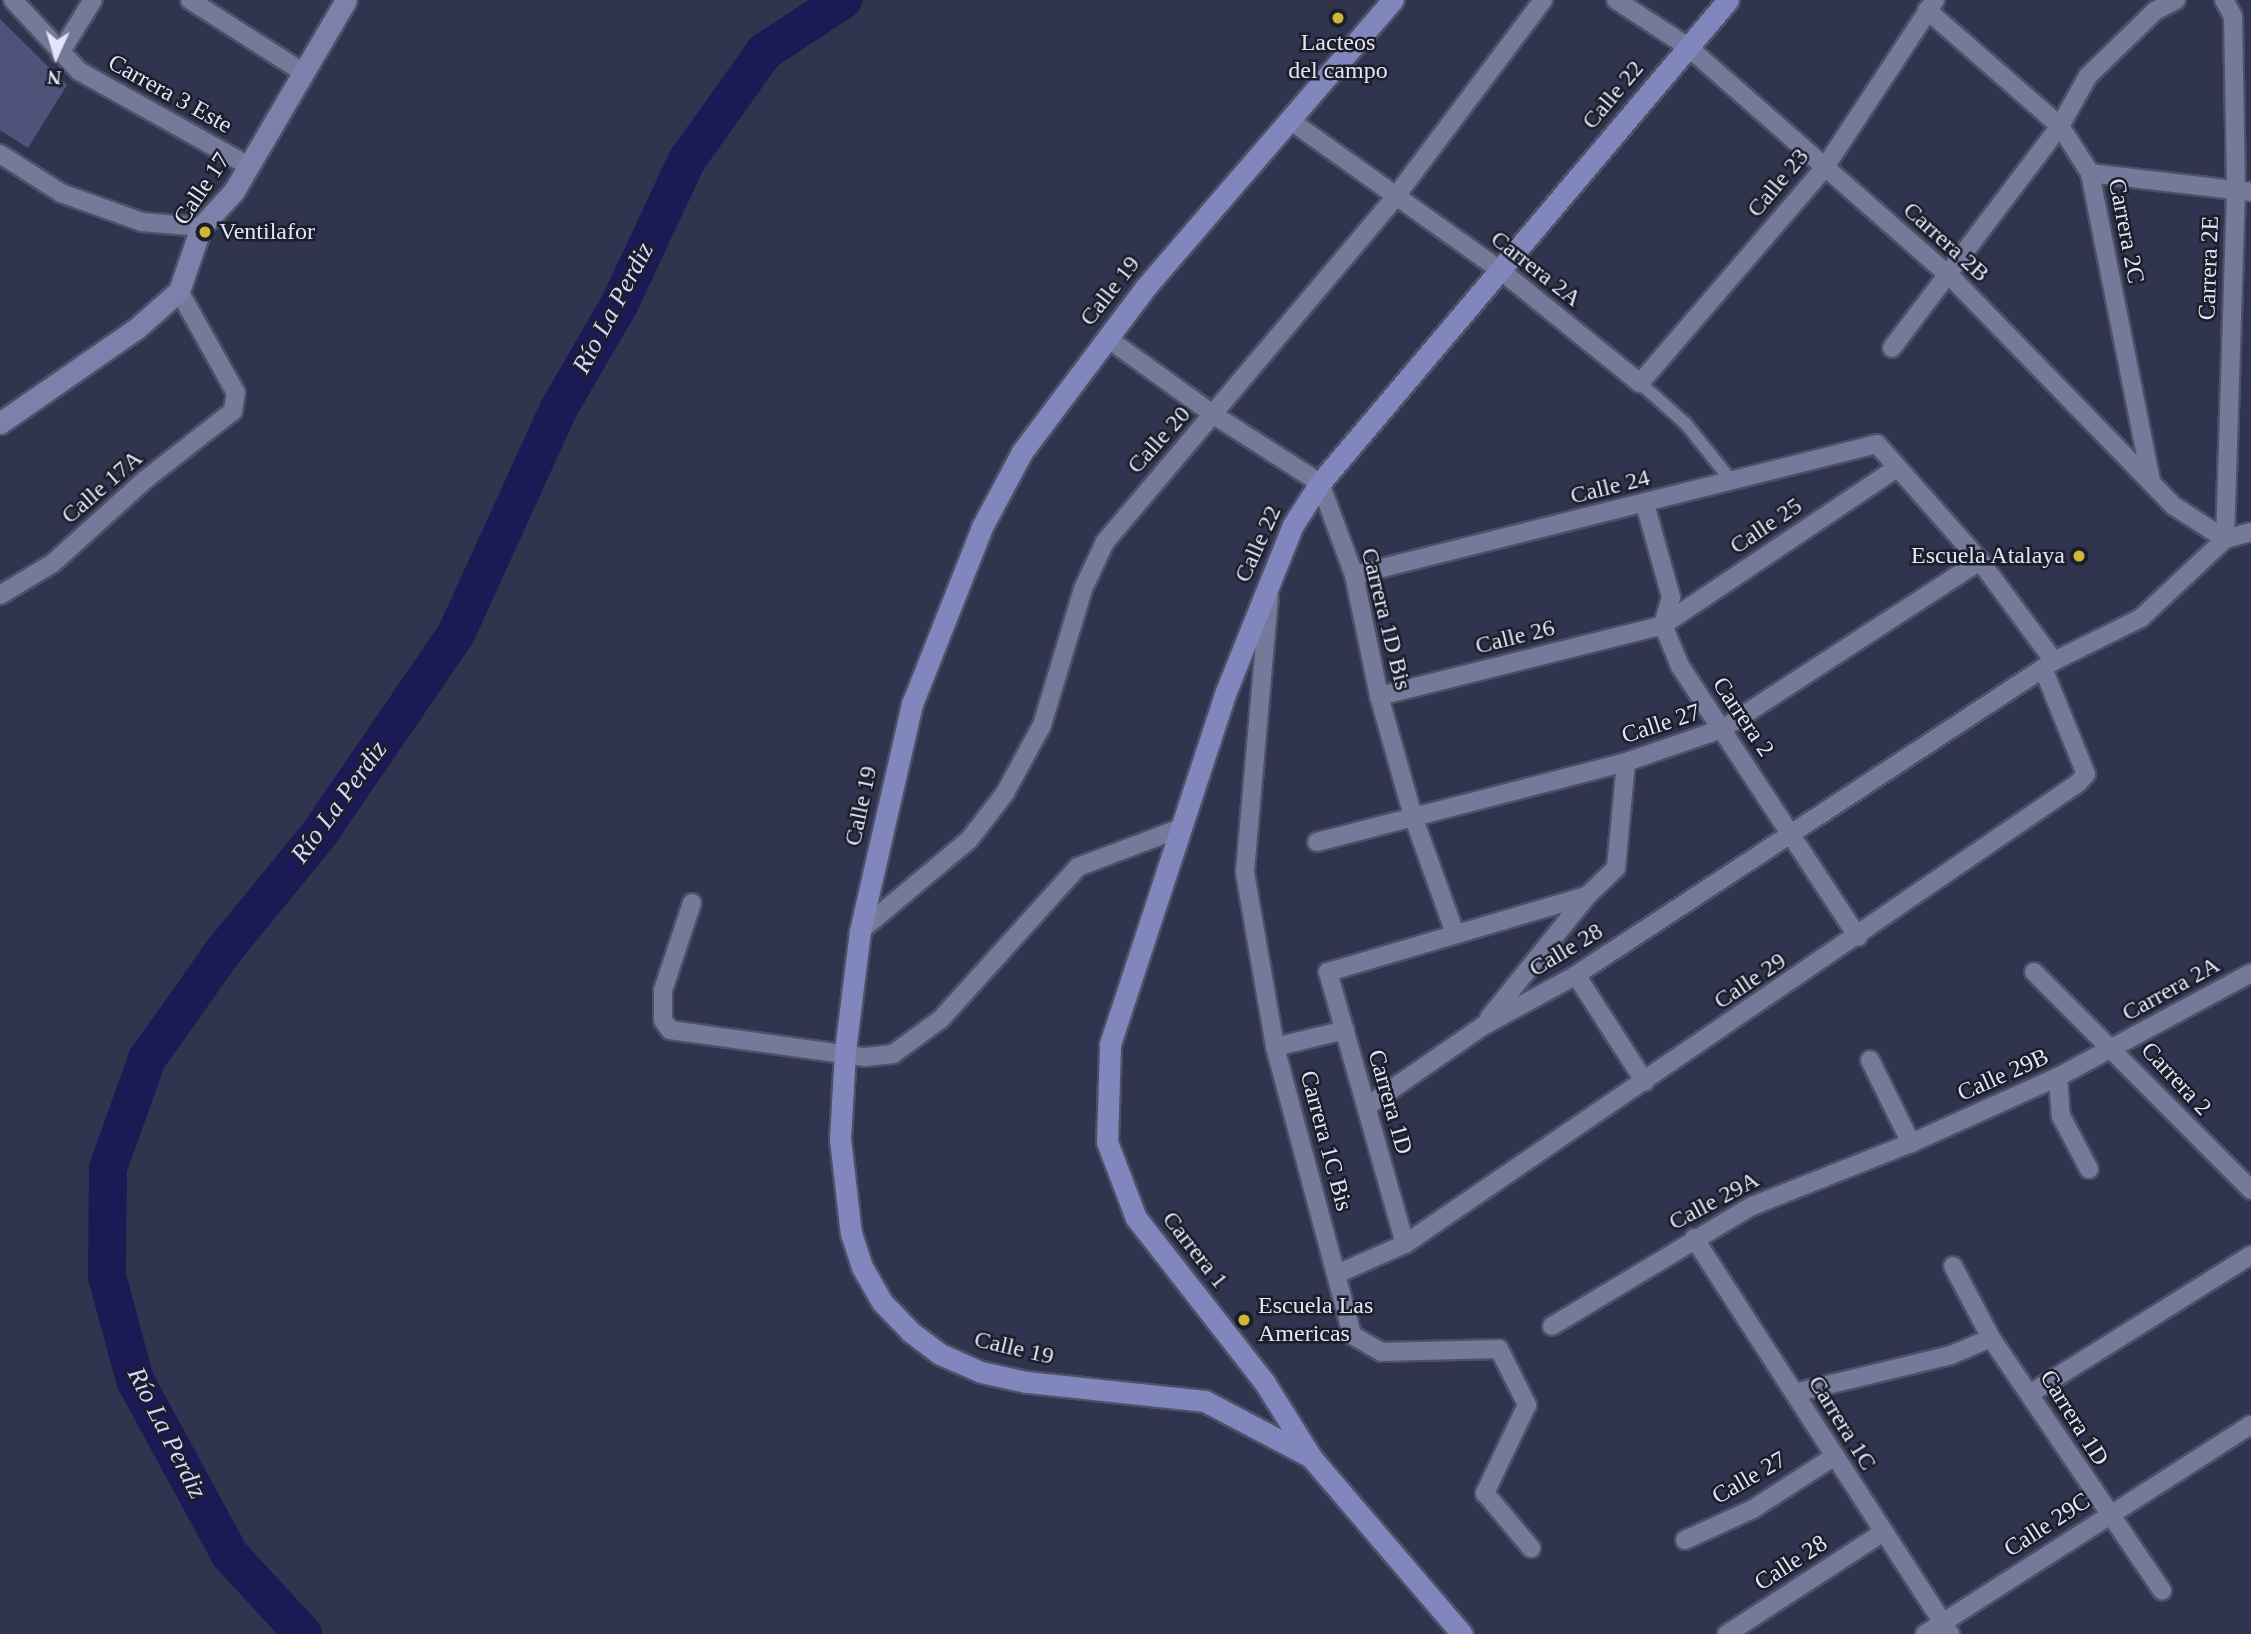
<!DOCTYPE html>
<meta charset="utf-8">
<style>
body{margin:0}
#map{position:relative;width:2251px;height:1634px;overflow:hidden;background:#30344f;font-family:"Times New Roman",serif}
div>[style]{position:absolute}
.green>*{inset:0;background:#4e537a}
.river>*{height:38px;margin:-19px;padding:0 19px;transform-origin:19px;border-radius:19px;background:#1c1a54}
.roads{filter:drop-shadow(2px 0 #4d5067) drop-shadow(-2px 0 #4d5067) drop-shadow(0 2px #4d5067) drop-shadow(0 -2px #4d5067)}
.pedestrian>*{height:12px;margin:-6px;padding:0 6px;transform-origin:6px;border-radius:6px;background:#767a9a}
.minor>*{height:18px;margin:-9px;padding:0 9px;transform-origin:9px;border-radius:9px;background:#767a9a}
.secondary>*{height:21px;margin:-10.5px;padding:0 10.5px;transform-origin:10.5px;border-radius:10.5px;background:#7b81ab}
.primary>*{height:21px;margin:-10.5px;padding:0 10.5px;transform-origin:10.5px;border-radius:10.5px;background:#8187bd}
.dots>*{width:19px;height:19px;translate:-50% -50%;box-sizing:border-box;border:4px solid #1b1d29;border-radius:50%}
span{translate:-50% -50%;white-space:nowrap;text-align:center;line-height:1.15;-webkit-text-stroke:5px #1b1d29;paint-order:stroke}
.poi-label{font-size:24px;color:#e2e5f7}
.left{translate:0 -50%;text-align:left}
.right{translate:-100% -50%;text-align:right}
.street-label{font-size:24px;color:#e2e5f7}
.water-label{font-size:26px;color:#d1d7fd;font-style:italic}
.north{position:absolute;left:21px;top:21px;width:70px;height:70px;-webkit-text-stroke:5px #1b1d29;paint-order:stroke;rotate:184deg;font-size:19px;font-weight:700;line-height:28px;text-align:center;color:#e2e5f7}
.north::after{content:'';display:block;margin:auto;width:24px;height:32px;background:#e2e5f7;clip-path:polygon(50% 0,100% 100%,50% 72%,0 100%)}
</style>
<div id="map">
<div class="green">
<div style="clip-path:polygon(0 19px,67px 85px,28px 148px,0 130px)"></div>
</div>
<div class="river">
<div style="left:303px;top:1634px;width:108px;rotate:-132.7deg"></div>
<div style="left:230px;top:1555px;width:199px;rotate:-118.5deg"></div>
<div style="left:135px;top:1380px;width:108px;rotate:-105.1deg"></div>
<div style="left:107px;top:1276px;width:108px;rotate:-89.5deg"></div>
<div style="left:108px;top:1168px;width:116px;rotate:-70.3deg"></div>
<div style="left:147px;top:1059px;width:135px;rotate:-54.7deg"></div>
<div style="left:225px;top:949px;width:149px;rotate:-50.7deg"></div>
<div style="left:319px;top:834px;width:242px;rotate:-55.6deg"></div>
<div style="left:456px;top:634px;width:248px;rotate:-65.5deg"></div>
<div style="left:559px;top:408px;width:119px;rotate:-59.8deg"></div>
<div style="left:619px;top:305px;width:160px;rotate:-64.9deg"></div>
<div style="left:687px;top:160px;width:133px;rotate:-54.5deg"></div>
<div style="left:764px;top:52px;width:95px;rotate:-33.4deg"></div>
</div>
<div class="roads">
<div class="pedestrian">
<div style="left:1640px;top:383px;width:62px;rotate:41.7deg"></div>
<div style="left:1686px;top:424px;width:70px;rotate:51.3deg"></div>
</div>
<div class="minor">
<div style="left:13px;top:0;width:97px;rotate:47.1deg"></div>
<div style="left:79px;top:71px;width:195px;rotate:29.2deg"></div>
<div style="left:190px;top:0;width:135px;rotate:32.6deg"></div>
<div style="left:1616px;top:0;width:86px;rotate:33.1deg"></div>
<div style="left:1688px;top:47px;width:348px;rotate:41.2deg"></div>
<div style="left:1950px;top:276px;width:321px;rotate:45.8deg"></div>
<div style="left:2174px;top:506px;width:61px;rotate:32.9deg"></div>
<div style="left:2224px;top:0;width:18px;rotate:61deg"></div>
<div style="left:2233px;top:16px;width:174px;rotate:89deg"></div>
<div style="left:2236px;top:190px;width:349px;rotate:91.8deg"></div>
<div style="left:1927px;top:10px;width:176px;rotate:41.1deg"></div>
<div style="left:2060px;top:126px;width:56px;rotate:57.4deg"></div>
<div style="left:2090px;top:173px;width:314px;rotate:78.8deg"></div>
<div style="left:60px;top:53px;width:62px;rotate:-58.1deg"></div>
<div style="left:1291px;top:121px;width:257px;rotate:35.5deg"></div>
<div style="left:1500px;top:270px;width:180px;rotate:38.9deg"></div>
<div style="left:1640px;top:383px;width:284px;rotate:-49.4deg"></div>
<div style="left:1825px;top:167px;width:200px;rotate:-56.6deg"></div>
<div style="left:0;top:154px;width:72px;rotate:32.6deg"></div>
<div style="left:61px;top:193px;width:86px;rotate:19.7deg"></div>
<div style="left:142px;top:222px;width:59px;rotate:4.8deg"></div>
<div style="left:2090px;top:173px;width:162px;rotate:6.7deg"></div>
<div style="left:1107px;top:338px;width:132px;rotate:35.7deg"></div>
<div style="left:1214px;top:415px;width:126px;rotate:32.7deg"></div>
<div style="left:1320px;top:483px;width:98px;rotate:69.7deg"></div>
<div style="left:1354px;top:575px;width:124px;rotate:78.3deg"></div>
<div style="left:1379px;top:696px;width:125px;rotate:74.2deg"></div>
<div style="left:1413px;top:816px;width:124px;rotate:70.3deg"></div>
<div style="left:1892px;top:348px;width:278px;rotate:-52.9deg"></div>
<div style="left:2060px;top:126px;width:57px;rotate:-60.8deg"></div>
<div style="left:2088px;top:76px;width:93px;rotate:-44.1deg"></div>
<div style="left:2155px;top:11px;width:24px;rotate:-28deg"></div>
<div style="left:1645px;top:504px;width:97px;rotate:74.4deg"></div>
<div style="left:1671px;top:597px;width:29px;rotate:106deg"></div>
<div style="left:1663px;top:625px;width:44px;rotate:67.5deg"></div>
<div style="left:1680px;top:666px;width:324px;rotate:56.7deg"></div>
<div style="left:1354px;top:575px;width:539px;rotate:-14.06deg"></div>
<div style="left:1877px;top:444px;width:156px;rotate:48.6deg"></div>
<div style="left:1980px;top:561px;width:124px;rotate:53.5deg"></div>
<div style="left:0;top:595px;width:62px;rotate:-31.1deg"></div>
<div style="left:53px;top:563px;width:125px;rotate:-42.1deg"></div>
<div style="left:146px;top:479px;width:110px;rotate:-38deg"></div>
<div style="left:233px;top:411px;width:18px;rotate:-81deg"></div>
<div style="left:236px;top:393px;width:117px;rotate:-119.2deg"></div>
<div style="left:1269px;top:597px;width:277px;rotate:95deg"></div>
<div style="left:1245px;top:873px;width:177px;rotate:80.2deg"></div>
<div style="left:1275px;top:1047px;width:298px;rotate:75deg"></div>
<div style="left:1352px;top:1335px;width:34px;rotate:30deg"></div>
<div style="left:1381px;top:1352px;width:118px;rotate:-1.5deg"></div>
<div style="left:1499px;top:1349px;width:63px;rotate:63.4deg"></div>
<div style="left:1527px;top:1405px;width:98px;rotate:115.5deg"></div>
<div style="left:1485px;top:1493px;width:72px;rotate:50.1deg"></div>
<div style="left:1379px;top:696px;width:293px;rotate:-14deg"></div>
<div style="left:1663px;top:625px;width:282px;rotate:-33.9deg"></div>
<div style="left:1317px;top:842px;width:319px;rotate:-14.5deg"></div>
<div style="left:1626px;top:762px;width:102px;rotate:-19deg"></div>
<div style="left:1722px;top:729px;width:308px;rotate:-33.1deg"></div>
<div style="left:692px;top:903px;width:92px;rotate:108.4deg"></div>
<div style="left:663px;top:990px;width:30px;rotate:90deg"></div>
<div style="left:663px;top:1020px;width:12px;rotate:55deg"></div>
<div style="left:670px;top:1030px;width:197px;rotate:7.9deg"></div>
<div style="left:865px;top:1057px;width:28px;rotate:-6deg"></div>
<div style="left:893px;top:1054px;width:59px;rotate:-36.1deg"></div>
<div style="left:941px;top:1019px;width:205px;rotate:-48deg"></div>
<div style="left:1078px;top:867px;width:107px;rotate:-20.8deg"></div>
<div style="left:860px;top:931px;width:142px;rotate:-39.9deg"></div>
<div style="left:969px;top:840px;width:59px;rotate:-52.5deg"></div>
<div style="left:1005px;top:793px;width:77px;rotate:-61.4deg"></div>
<div style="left:1042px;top:725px;width:142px;rotate:-73.2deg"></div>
<div style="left:1083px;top:589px;width:52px;rotate:-64.9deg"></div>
<div style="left:1105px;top:542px;width:452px;rotate:-49.9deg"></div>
<div style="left:1396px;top:196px;width:245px;rotate:-53.1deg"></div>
<div style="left:2034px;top:972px;width:308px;rotate:45.1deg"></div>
<div style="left:1576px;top:975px;width:127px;rotate:57.2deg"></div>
<div style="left:1489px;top:1018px;width:156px;rotate:-51.2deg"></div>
<div style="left:1587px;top:896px;width:40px;rotate:-44deg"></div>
<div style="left:1616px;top:868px;width:106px;rotate:-84.6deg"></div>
<div style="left:1275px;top:1047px;width:72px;rotate:-13.7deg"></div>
<div style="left:1870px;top:1060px;width:93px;rotate:63.7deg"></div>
<div style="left:2058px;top:1077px;width:39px;rotate:86deg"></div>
<div style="left:2061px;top:1116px;width:60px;rotate:62.2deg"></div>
<div style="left:1366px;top:1107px;width:142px;rotate:-34.7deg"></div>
<div style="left:1483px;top:1026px;width:106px;rotate:-28.7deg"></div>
<div style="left:1576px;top:975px;width:572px;rotate:-33.3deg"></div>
<div style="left:2054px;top:661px;width:97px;rotate:-26.3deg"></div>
<div style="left:2141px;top:618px;width:115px;rotate:-43.2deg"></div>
<div style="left:2225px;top:539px;width:27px;rotate:-15deg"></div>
<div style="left:1694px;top:1238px;width:472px;rotate:57.1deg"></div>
<div style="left:1405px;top:1244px;width:283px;rotate:-105.8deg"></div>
<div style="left:1328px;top:972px;width:270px;rotate:-16.4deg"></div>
<div style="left:1953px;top:1266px;width:81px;rotate:62.2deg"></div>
<div style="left:1991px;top:1338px;width:305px;rotate:55.9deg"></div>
<div style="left:1337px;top:1274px;width:74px;rotate:-23.8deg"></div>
<div style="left:1405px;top:1244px;width:816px;rotate:-34.41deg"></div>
<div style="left:2078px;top:783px;width:12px;rotate:-48deg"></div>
<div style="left:2086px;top:774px;width:114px;rotate:-112.1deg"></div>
<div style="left:1552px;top:1326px;width:233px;rotate:-31deg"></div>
<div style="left:1752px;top:1206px;width:171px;rotate:-21.6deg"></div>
<div style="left:1911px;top:1143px;width:161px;rotate:-24.2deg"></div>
<div style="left:2058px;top:1077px;width:219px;rotate:-28.3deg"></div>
<div style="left:1794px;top:1393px;width:162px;rotate:-13.6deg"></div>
<div style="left:1951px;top:1355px;width:43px;rotate:-23deg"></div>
<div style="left:2031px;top:1393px;width:260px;rotate:-32.1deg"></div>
<div style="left:1685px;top:1540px;width:75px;rotate:-24.5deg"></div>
<div style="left:1753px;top:1509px;width:98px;rotate:-32.9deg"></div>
<div style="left:1727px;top:1634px;width:185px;rotate:-33.1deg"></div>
<div style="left:1925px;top:1634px;width:387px;rotate:-32.7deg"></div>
</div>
<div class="secondary">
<div style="left:0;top:423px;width:167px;rotate:-34.7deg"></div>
<div style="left:137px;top:328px;width:56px;rotate:-41.4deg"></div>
<div style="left:179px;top:291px;width:68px;rotate:-71deg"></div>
<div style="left:201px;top:227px;width:49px;rotate:-47.5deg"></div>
<div style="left:234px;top:191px;width:221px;rotate:-59.6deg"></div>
</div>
<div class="primary">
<div style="left:1311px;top:1457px;width:120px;rotate:-152.2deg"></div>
<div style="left:1205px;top:1401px;width:180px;rotate:-173.9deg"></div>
<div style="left:1026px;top:1382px;width:46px;rotate:-167.5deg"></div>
<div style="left:981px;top:1372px;width:45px;rotate:-156.3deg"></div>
<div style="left:940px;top:1354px;width:38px;rotate:-143deg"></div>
<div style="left:910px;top:1331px;width:40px;rotate:-134deg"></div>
<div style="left:882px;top:1302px;width:40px;rotate:-119.7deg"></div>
<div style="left:862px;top:1267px;width:35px;rotate:-108deg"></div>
<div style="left:851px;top:1234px;width:96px;rotate:-96.6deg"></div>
<div style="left:840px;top:1139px;width:88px;rotate:-86.7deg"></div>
<div style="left:845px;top:1051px;width:121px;rotate:-82.9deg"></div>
<div style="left:860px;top:931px;width:233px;rotate:-77.1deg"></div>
<div style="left:912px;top:704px;width:190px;rotate:-68.4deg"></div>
<div style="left:982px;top:527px;width:85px;rotate:-61.9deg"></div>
<div style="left:1022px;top:452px;width:205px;rotate:-53.1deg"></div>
<div style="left:1145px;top:288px;width:380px;rotate:-49.3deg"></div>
<div style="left:1462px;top:1634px;width:233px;rotate:-130.5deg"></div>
<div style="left:1311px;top:1457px;width:87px;rotate:-121.9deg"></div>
<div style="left:1265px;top:1383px;width:209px;rotate:-128deg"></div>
<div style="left:1136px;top:1218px;width:81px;rotate:-110.9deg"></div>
<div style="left:1107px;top:1142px;width:98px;rotate:-88.2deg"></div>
<div style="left:1110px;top:1044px;width:368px;rotate:-71.8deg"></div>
<div style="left:1225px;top:694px;width:182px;rotate:-68.1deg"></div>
<div style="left:1293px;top:525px;width:50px;rotate:-57.3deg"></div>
<div style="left:1320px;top:483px;width:632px;rotate:-49.81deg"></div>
</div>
</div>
<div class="dots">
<div style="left:1338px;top:18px;background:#d0b837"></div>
<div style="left:205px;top:232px;background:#d0b837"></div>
<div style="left:2079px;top:556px;background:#d0b837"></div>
<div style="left:1244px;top:1320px;background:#d0b837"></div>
</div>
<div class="poi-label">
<span style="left:1338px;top:57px">Lacteos<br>del campo</span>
<span class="left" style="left:219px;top:232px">Ventilafor</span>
<span class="right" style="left:2065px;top:556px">Escuela Atalaya</span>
<span class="left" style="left:1258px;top:1320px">Escuela Las<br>Americas</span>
</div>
<div class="street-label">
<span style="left:170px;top:94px;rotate:29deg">Carrera 3 Este</span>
<span style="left:1613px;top:95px;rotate:-50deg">Calle 22</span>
<span style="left:1778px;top:183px;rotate:-50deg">Calle 23</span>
<span style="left:202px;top:189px;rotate:-56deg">Calle 17</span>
<span style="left:2126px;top:231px;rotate:79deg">Carrera 2C</span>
<span style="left:1946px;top:242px;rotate:42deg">Carrera 2B</span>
<span style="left:2209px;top:268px;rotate:-88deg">Carrera 2E</span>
<span style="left:1536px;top:269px;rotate:38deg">Carrera 2A</span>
<span style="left:1110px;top:291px;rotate:-52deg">Calle 19</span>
<span style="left:1159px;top:440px;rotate:-48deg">Calle 20</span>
<span style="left:102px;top:487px;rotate:-41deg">Calle 17A</span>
<span style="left:1610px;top:487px;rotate:-14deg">Calle 24</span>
<span style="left:1766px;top:526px;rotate:-34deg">Calle 25</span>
<span style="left:1258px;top:544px;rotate:-66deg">Calle 22</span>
<span style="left:1386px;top:619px;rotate:76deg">Carrera 1D Bis</span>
<span style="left:1515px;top:637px;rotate:-14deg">Calle 26</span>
<span style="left:1743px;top:717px;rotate:56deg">Carrera 2</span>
<span style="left:1661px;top:724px;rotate:-18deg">Calle 27</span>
<span style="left:861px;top:806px;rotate:-78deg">Calle 19</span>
<span style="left:1566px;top:950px;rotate:-31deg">Calle 28</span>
<span style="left:1750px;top:981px;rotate:-34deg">Calle 29</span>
<span style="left:2171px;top:989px;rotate:-29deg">Carrera 2A</span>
<span style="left:2003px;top:1075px;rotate:-24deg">Calle 29B</span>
<span style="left:2176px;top:1079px;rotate:47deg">Carrera 2</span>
<span style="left:1390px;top:1102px;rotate:74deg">Carrera 1D</span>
<span style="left:1326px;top:1141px;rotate:75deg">Carrera 1C Bis</span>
<span style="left:1714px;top:1201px;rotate:-28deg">Calle 29A</span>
<span style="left:1195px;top:1250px;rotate:52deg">Carrera 1</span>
<span style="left:1014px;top:1348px;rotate:13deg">Calle 19</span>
<span style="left:2074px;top:1418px;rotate:58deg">Carrera 1D</span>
<span style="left:1842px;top:1423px;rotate:58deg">Carrera 1C</span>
<span style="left:1749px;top:1478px;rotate:-30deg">Calle 27</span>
<span style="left:2047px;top:1525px;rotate:-33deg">Calle 29C</span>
<span style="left:1791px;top:1563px;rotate:-33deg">Calle 28</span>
</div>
<div class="water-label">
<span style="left:613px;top:308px;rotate:-62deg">Río La Perdiz</span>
<span style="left:339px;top:802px;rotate:-54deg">Río La Perdiz</span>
<span style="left:167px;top:1433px;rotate:63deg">Río La Perdiz</span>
</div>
<div class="north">N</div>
</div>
